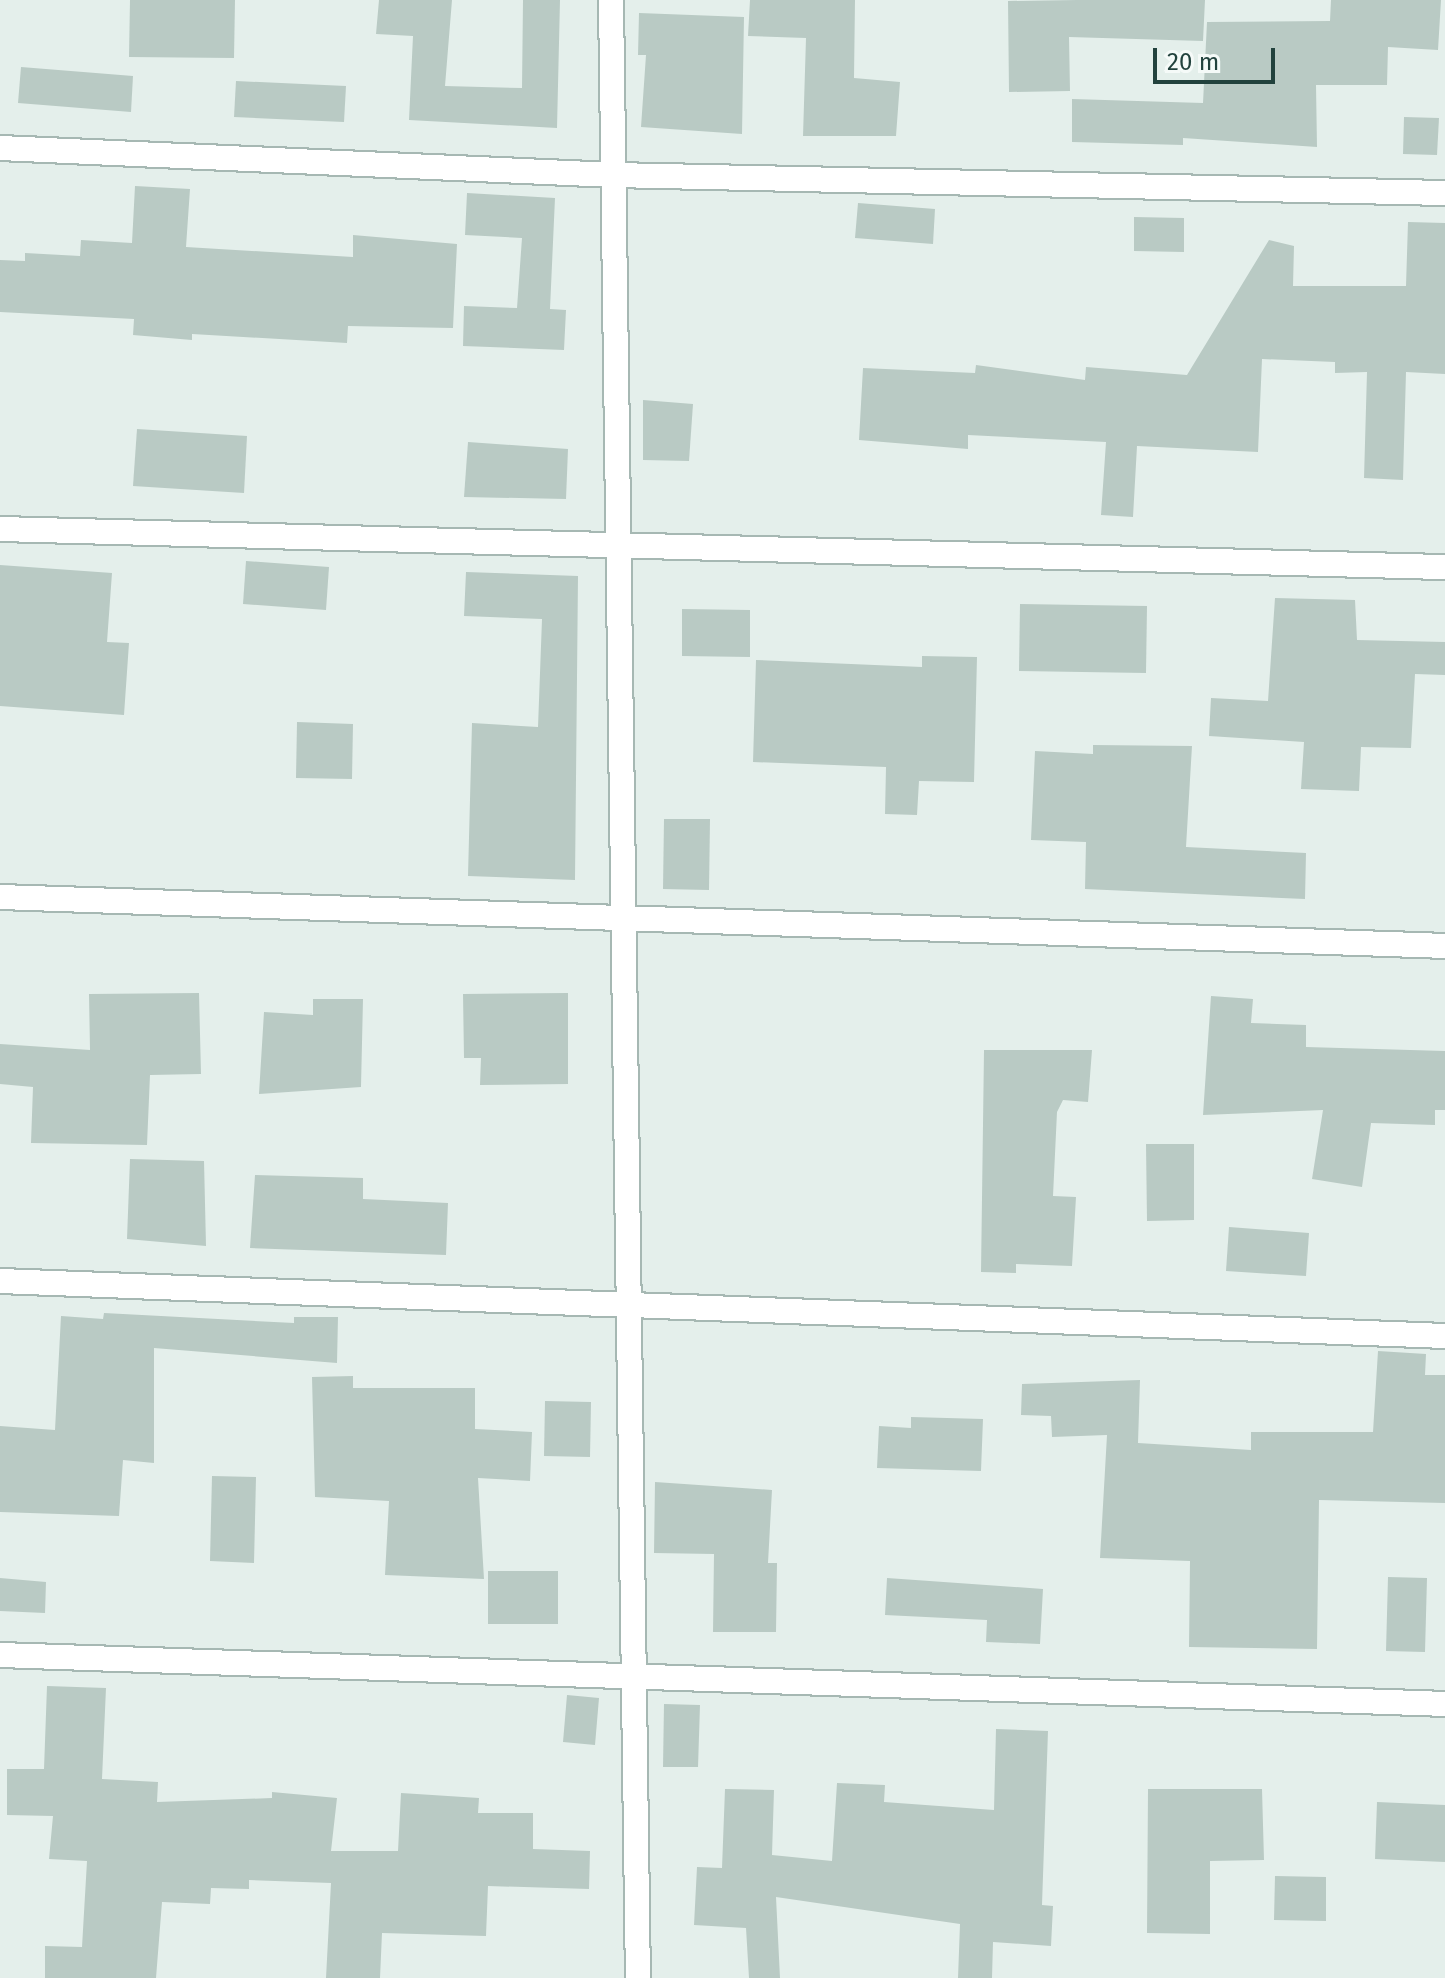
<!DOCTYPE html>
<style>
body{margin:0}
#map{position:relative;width:1445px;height:1978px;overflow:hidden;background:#e4efeb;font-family:"Fira Sans",sans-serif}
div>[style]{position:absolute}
.building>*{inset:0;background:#b9cac4}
.roads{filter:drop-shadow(2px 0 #a6b8b3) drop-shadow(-2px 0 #a6b8b3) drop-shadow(0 2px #a6b8b3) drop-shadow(0 -2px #a6b8b3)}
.minor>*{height:24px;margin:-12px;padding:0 12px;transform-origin:12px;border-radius:12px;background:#fff}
span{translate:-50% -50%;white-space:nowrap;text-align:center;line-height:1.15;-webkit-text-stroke:6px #f5faf8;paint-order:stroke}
.scale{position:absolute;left:1153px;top:48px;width:122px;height:36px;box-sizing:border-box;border:4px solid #22423d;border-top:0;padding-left:10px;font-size:24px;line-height:28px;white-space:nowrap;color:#22423d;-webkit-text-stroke:6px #f5faf8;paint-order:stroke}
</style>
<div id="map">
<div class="building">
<div style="clip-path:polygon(130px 0,235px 0,234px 58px,129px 57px)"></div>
<div style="clip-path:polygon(379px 0,452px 0,445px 86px,522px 88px,523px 0,560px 0,557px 128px,409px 120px,413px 36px,376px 34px)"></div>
<div style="clip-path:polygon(750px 0,855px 0,854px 78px,900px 82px,896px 136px,803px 136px,806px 38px,748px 36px)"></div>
<div style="clip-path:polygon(1077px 0,1205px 0,1203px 41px,1069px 37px,1070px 91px,1009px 92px,1008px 1px)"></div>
<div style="clip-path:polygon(1331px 0,1441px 0,1438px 50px,1388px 47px,1387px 85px,1316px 85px,1317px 147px,1183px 138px,1183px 145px,1072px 142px,1072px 99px,1203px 103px,1207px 22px,1330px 21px)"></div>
<div style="clip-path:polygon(639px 13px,744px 17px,742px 134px,641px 127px,646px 55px,638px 55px)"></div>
<div style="clip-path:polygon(21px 67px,133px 76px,131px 112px,18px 103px)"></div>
<div style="clip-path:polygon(236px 81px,346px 86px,344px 122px,234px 117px)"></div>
<div style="clip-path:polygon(1404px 117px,1439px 118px,1437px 155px,1403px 154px)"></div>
<div style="clip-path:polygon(135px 186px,190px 189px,186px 247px,353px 257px,353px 235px,457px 244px,453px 328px,348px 326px,347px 343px,192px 334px,192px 340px,133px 335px,134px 319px,0 312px,0 260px,25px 261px,25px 253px,80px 256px,81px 240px,132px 243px)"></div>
<div style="clip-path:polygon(467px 193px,555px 198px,550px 309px,566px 310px,564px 350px,463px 346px,464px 306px,517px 308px,522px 238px,465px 235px)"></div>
<div style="clip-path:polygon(858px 203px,935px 209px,933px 244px,855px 238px)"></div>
<div style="clip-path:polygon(1134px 217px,1184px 218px,1184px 252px,1134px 251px)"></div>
<div style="clip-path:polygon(1408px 222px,1445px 223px,1445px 374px,1406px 372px,1403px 480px,1364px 478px,1367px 372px,1335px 373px,1335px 362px,1262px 359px,1258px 452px,1137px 446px,1133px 517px,1101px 515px,1106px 442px,968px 435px,968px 449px,859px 440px,863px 368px,975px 373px,976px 365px,1085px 380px,1086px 367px,1187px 375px,1269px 240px,1294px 246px,1293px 286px,1406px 286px)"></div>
<div style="clip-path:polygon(643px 400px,693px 404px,689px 461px,643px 460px)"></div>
<div style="clip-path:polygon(137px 429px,247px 436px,244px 493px,133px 486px)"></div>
<div style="clip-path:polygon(468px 442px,568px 449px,566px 499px,464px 497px)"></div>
<div style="clip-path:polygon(246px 561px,329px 567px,326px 610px,243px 604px)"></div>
<div style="clip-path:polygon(0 565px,112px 573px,107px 642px,129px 643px,124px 715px,0 706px)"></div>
<div style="clip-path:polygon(466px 572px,578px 576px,575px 880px,468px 876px,472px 723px,538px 727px,542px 619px,464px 616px)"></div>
<div style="clip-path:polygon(1275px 598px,1355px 600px,1357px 640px,1445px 642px,1445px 675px,1415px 674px,1411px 748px,1361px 747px,1359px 791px,1301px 789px,1304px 742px,1209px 736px,1211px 698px,1268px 701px)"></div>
<div style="clip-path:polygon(1020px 604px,1147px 606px,1146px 673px,1019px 671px)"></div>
<div style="clip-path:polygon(682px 609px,750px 610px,750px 657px,682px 656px)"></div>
<div style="clip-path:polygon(922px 656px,977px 657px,974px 782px,919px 781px,917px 815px,885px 814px,886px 767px,753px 762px,756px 660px,922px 667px)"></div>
<div style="clip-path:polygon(297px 722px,353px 724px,352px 779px,296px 778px)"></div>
<div style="clip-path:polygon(1093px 745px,1192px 746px,1186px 847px,1306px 853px,1305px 899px,1085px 889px,1086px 842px,1031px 840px,1035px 751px,1093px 754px)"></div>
<div style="clip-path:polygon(664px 819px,710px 819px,709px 890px,663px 889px)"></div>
<div style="clip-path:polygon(199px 993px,201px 1074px,150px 1075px,147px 1145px,31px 1143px,33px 1087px,0 1084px,0 1044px,90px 1050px,89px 994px)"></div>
<div style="clip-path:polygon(568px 993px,568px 1084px,480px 1085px,481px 1058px,464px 1058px,463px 994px)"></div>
<div style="clip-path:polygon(1211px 996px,1253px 999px,1251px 1023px,1306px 1025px,1306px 1047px,1445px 1051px,1445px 1110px,1435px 1110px,1435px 1125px,1371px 1123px,1362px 1187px,1312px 1179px,1323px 1110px,1203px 1115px)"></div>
<div style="clip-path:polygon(313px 999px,363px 999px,361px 1087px,259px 1094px,264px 1012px,313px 1015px)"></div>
<div style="clip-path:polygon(984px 1050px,1092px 1050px,1088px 1102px,1063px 1100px,1057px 1112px,1053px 1196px,1076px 1197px,1072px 1266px,1016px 1264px,1016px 1273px,981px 1272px)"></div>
<div style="clip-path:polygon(1146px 1144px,1194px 1144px,1194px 1220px,1147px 1221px)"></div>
<div style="clip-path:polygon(130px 1159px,204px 1161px,206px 1246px,127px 1239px)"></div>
<div style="clip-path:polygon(255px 1175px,363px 1178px,363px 1199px,448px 1203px,446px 1255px,250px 1248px)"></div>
<div style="clip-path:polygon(1229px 1227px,1309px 1233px,1306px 1276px,1226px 1271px)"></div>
<div style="clip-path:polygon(104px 1313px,294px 1323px,294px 1317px,338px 1317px,337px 1363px,154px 1348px,154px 1463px,123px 1460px,119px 1516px,0 1512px,0 1426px,55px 1430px,61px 1316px,103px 1319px)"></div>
<div style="clip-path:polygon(1378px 1351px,1426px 1354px,1425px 1375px,1445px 1375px,1445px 1503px,1319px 1500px,1317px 1649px,1189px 1647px,1190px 1561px,1100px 1558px,1107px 1435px,1052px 1437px,1051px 1416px,1021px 1415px,1022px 1384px,1140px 1380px,1138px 1443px,1251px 1450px,1251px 1432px,1373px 1432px)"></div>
<div style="clip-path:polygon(353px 1376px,353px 1388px,475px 1388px,475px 1429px,532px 1432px,530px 1481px,478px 1478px,484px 1579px,385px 1575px,389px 1501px,315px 1497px,312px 1377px)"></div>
<div style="clip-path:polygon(545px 1401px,591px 1402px,590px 1457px,544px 1456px)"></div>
<div style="clip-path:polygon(911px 1417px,983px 1419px,981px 1471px,877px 1468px,879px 1426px,911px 1428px)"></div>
<div style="clip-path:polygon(212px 1476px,256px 1477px,254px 1563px,210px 1561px)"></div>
<div style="clip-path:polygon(655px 1482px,772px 1490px,768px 1563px,777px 1563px,776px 1632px,713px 1632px,714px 1554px,654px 1553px)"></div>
<div style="clip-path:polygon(488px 1571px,558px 1571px,558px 1624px,488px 1624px)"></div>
<div style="clip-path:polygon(1388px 1577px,1427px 1578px,1425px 1652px,1386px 1651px)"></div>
<div style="clip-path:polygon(0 1578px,46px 1582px,45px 1613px,0 1611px)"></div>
<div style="clip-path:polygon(887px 1578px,1043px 1589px,1040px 1644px,986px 1642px,987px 1620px,885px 1615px)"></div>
<div style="clip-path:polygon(47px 1686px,106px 1688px,102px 1779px,158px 1782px,157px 1802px,272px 1798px,272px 1792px,337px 1798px,331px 1851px,398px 1851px,401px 1793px,479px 1798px,478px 1813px,533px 1813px,533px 1849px,590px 1851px,589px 1889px,488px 1886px,486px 1936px,382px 1933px,380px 1978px,326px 1978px,331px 1883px,249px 1880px,249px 1889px,211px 1888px,210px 1904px,162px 1902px,156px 1978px,45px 1978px,45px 1946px,82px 1947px,87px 1861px,49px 1859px,53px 1816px,7px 1815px,7px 1769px,44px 1769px)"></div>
<div style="clip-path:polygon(567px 1695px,599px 1698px,595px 1745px,563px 1742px)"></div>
<div style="clip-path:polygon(664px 1704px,700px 1705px,698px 1767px,663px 1767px)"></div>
<div style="clip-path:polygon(996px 1729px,1048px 1731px,1042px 1905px,1053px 1906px,1051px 1946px,993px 1942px,992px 1978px,958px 1978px,960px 1924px,776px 1897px,780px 1978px,749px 1978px,746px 1928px,694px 1925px,697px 1867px,722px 1868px,725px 1789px,774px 1790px,772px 1855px,832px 1861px,837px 1783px,885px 1785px,884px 1802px,994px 1810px)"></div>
<div style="clip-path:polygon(1148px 1789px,1262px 1789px,1264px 1860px,1210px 1861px,1210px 1934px,1147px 1933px)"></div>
<div style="clip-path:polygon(1377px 1802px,1445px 1805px,1445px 1862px,1375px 1859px)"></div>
<div style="clip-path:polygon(1275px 1876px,1326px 1877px,1326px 1921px,1274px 1920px)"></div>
</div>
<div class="roads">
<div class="minor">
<div style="left:611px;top:0;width:1978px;rotate:89.22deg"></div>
<div style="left:0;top:148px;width:614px;rotate:2.52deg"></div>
<div style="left:613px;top:175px;width:832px;rotate:1.24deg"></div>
<div style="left:0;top:529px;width:1445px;rotate:1.51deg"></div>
<div style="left:0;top:897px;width:1446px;rotate:1.94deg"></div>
<div style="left:0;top:1281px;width:1446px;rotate:2.18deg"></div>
<div style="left:0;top:1655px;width:1446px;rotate:1.94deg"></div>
</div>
</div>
<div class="scale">20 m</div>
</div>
